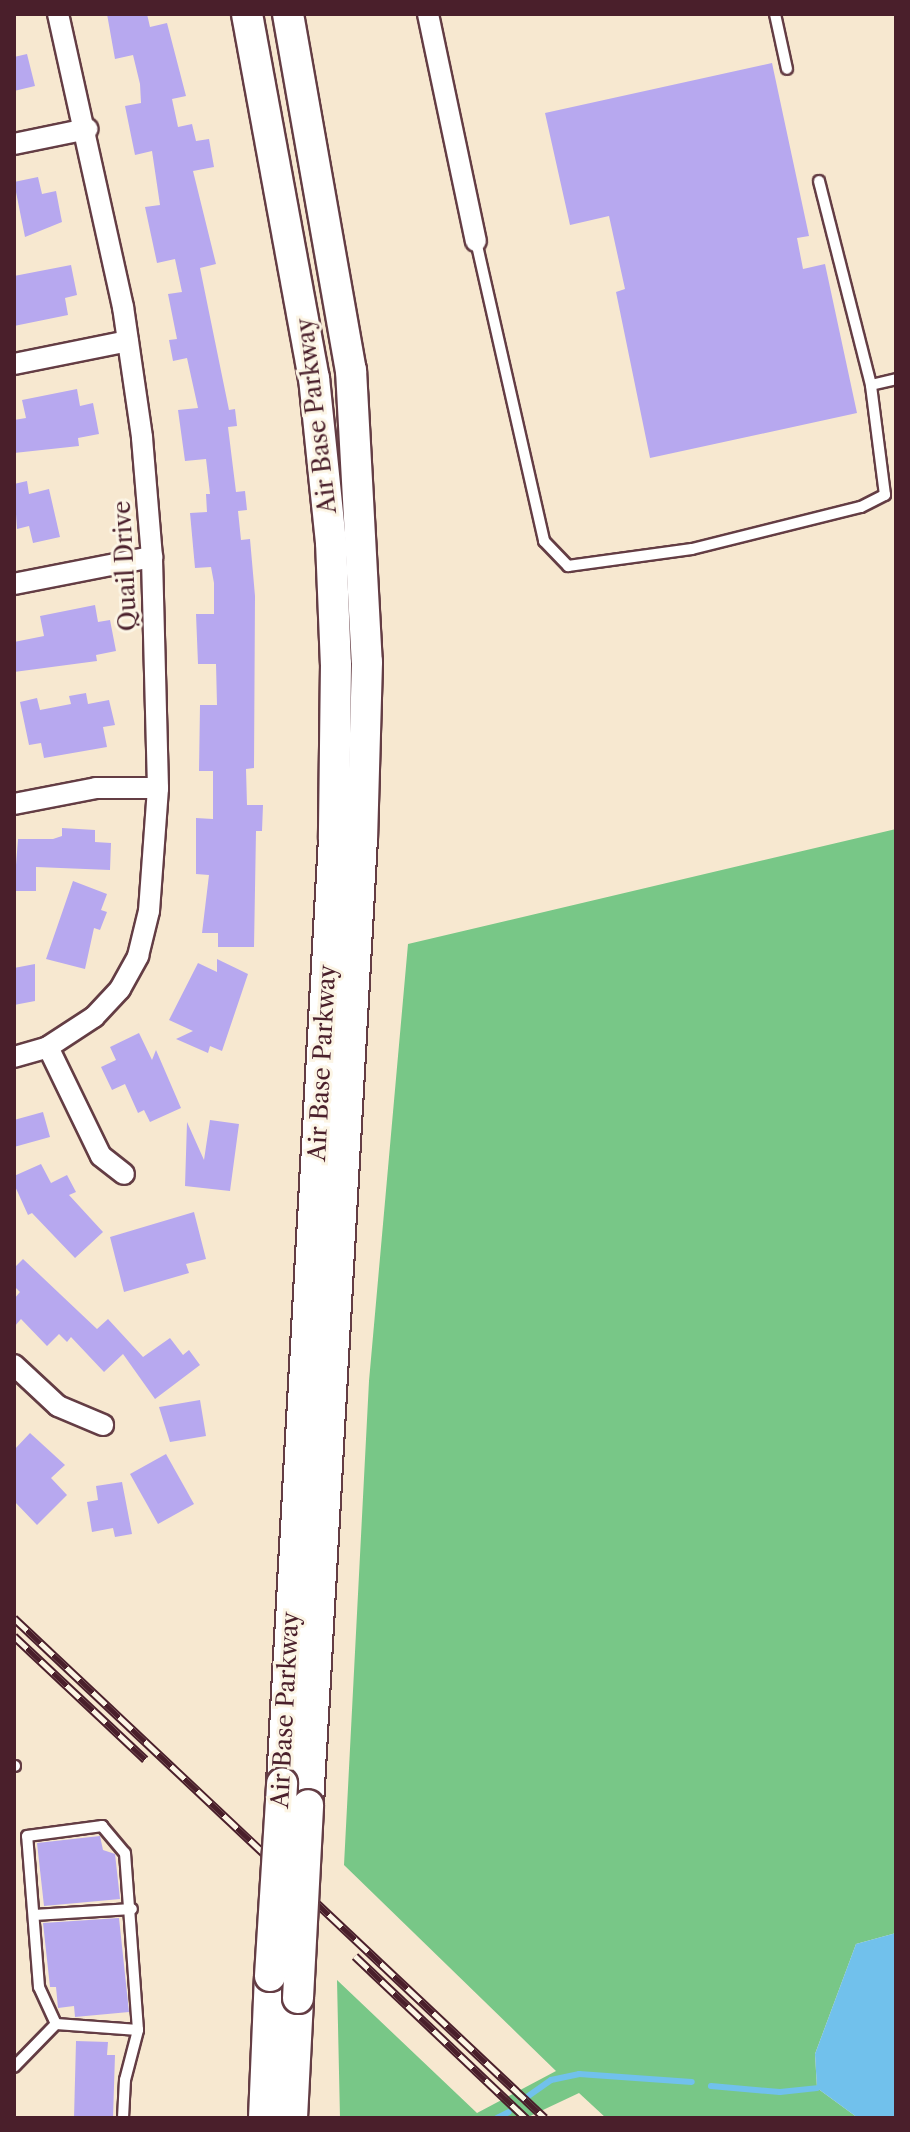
<!DOCTYPE html>
<style>
body{margin:0}
#map{position:relative;width:910px;height:2132px;overflow:hidden;background:#f7e8d0;font-family:"Libre Caslon Text",serif}
div>[style]{position:absolute}
.green>*{inset:0;background:#78c787}
.water>*{inset:0;background:#71c1ec}
.stream>*{height:6px;margin:-3px;padding:0 3px;transform-origin:3px;border-radius:3px;background:#71c1ec}
.building>*{inset:0;background:#b7a8ef}
.roads{filter:drop-shadow(2px 0 #643d44) drop-shadow(-2px 0 #643d44) drop-shadow(0 2px #643d44) drop-shadow(0 -2px #643d44)}
.lane>*{height:10px;margin:-5px;padding:0 5px;transform-origin:5px;border-radius:5px;background:#fff}
.street>*{height:20px;margin:-10px;padding:0 10px;transform-origin:10px;border-radius:10px;background:#fff}
.primary>*{height:30px;margin:-15px;padding:0 15px;transform-origin:15px;border-radius:15px;background:#fff}
.rail>*{height:9px;margin-top:-4.5px;transform-origin:0;background:repeating-linear-gradient(90deg,#fcf5e5 0 18px,#4a1f2b 0 36px);box-sizing:border-box;border-block:2px solid #4a1f2b}
.bridges{filter:drop-shadow(2px 0 #643d44) drop-shadow(-2px 0 #643d44) drop-shadow(0 2px #643d44) drop-shadow(0 -2px #643d44)}
.primary-bridge>*{height:30px;margin:-15px;padding:0 15px;transform-origin:15px;border-radius:15px;background:#fff}
span{translate:-50% -50%;white-space:nowrap;text-align:center;line-height:1.15;-webkit-text-stroke:6px #fcf5e5;paint-order:stroke}
.street-label{font-size:24px;color:#4a1f2b}
.frame{position:absolute;inset:0;border:16px solid #4a1f2b;pointer-events:none}
</style>
<div id="map">
<div class="green">
<div style="clip-path:polygon(896px 829px,896px 1933px,856px 1944px,815px 2054px,817px 2088px,858px 2118px,606px 2118px,579px 2093px,526px 2118px,340px 2118px,337px 1980px,477px 2113px,556px 2071px,344px 1865px,369px 1381px,408px 944px)"></div>
</div>
<div class="water">
<div style="clip-path:polygon(896px 1933px,896px 2118px,858px 2118px,817px 2088px,815px 2054px,856px 1944px)"></div>
</div>
<div class="stream">
<div style="left:711px;top:2086px;width:69px;rotate:5deg"></div>
<div style="left:780px;top:2092px;width:37px;rotate:-6deg"></div>
<div style="left:524px;top:2099px;width:33px;rotate:-35deg"></div>
<div style="left:551px;top:2080px;width:29px;rotate:-12deg"></div>
<div style="left:579px;top:2074px;width:113px;rotate:4deg"></div>
<div style="left:497px;top:2118px;width:13px;rotate:-27deg"></div>
</div>
<div class="building">
<div style="clip-path:polygon(107px 14px,147px 14px,150px 27px,167px 23px,186px 96px,172px 99px,178px 127px,192px 124px,196px 141px,209px 139px,214px 167px,193px 171px,216px 264px,200px 268px,229px 410px,235px 409px,237px 426px,228px 427px,236px 492px,245px 491px,247px 510px,238px 511px,241px 540px,250px 539px,255px 596px,254px 768px,246px 769px,247px 805px,263px 805px,262px 831px,256px 831px,254px 947px,218px 947px,218px 933px,202px 933px,209px 875px,196px 874px,196px 818px,213px 819px,213px 771px,199px 771px,200px 705px,217px 705px,216px 664px,198px 664px,196px 614px,214px 614px,214px 583px,211px 567px,195px 568px,190px 513px,207px 512px,206px 494px,210px 494px,206px 459px,185px 461px,178px 410px,198px 408px,187px 358px,173px 361px,169px 340px,177px 339px,168px 294px,182px 292px,175px 259px,157px 263px,145px 207px,160px 205px,152px 151px,135px 155px,125px 106px,141px 103px,140px 84px,133px 55px,115px 59px)"></div>
<div style="clip-path:polygon(27px 54px,35px 86px,14px 91px,14px 57px)"></div>
<div style="clip-path:polygon(772px 63px,809px 236px,797px 238px,803px 269px,825px 264px,857px 413px,650px 458px,616px 292px,625px 289px,609px 216px,570px 225px,545px 113px)"></div>
<div style="clip-path:polygon(38px 177px,42px 194px,56px 191px,62px 222px,25px 237px,14px 182px)"></div>
<div style="clip-path:polygon(71px 265px,77px 295px,65px 298px,68px 315px,14px 326px,14px 276px)"></div>
<div style="clip-path:polygon(77px 389px,80px 406px,93px 403px,99px 434px,78px 438px,79px 446px,14px 453px,14px 420px,26px 418px,22px 400px)"></div>
<div style="clip-path:polygon(27px 481px,29px 494px,49px 489px,60px 537px,33px 543px,29px 526px,17px 529px,14px 484px)"></div>
<div style="clip-path:polygon(95px 605px,98px 622px,110px 620px,116px 651px,96px 655px,97px 661px,14px 672px,14px 642px,44px 636px,40px 616px)"></div>
<div style="clip-path:polygon(86px 693px,88px 704px,109px 700px,115px 725px,103px 727px,107px 747px,44px 758px,41px 743px,29px 745px,20px 702px,37px 698px,40px 710px,71px 704px,69px 696px)"></div>
<div style="clip-path:polygon(62px 828px,95px 830px,95px 842px,111px 843px,110px 870px,36px 867px,36px 891px,14px 891px,18px 839px,53px 839px,62px 836px)"></div>
<div style="clip-path:polygon(73px 881px,107px 894px,101px 910px,107px 912px,100px 930px,94px 928px,85px 969px,46px 959px)"></div>
<div style="clip-path:polygon(217px 959px,248px 974px,222px 1051px,210px 1046px,208px 1053px,176px 1039px,193px 1031px,169px 1020px,198px 963px,217px 972px)"></div>
<div style="clip-path:polygon(35px 964px,35px 1001px,14px 1005px,14px 968px)"></div>
<div style="clip-path:polygon(139px 1033px,152px 1060px,156px 1050px,181px 1108px,150px 1122px,144px 1110px,138px 1113px,125px 1084px,112px 1090px,101px 1067px,116px 1060px,110px 1047px)"></div>
<div style="clip-path:polygon(43px 1112px,50px 1137px,14px 1147px,14px 1120px)"></div>
<div style="clip-path:polygon(210px 1120px,239px 1124px,230px 1191px,185px 1186px,187px 1122px,204px 1160px)"></div>
<div style="clip-path:polygon(41px 1164px,51px 1183px,67px 1175px,76px 1192px,69px 1195px,103px 1232px,75px 1258px,32px 1213px,28px 1215px,14px 1184px,14px 1176px)"></div>
<div style="clip-path:polygon(194px 1212px,206px 1259px,186px 1264px,189px 1273px,124px 1292px,110px 1237px)"></div>
<div style="clip-path:polygon(23px 1259px,97px 1329px,108px 1319px,143px 1357px,170px 1338px,183px 1355px,189px 1350px,200px 1365px,155px 1399px,123px 1354px,104px 1372px,71px 1337px,67px 1342px,59px 1334px,47px 1346px,21px 1319px,14px 1327px,14px 1299px,20px 1292px,14px 1286px,14px 1268px)"></div>
<div style="clip-path:polygon(200px 1400px,206px 1436px,170px 1442px,159px 1407px)"></div>
<div style="clip-path:polygon(30px 1433px,65px 1465px,51px 1478px,67px 1495px,37px 1525px,14px 1501px,14px 1450px)"></div>
<div style="clip-path:polygon(166px 1454px,194px 1504px,158px 1524px,130px 1474px)"></div>
<div style="clip-path:polygon(122px 1482px,132px 1534px,115px 1537px,113px 1528px,92px 1532px,87px 1502px,98px 1500px,96px 1486px)"></div>
<div style="clip-path:polygon(100px 1836px,103px 1850px,115px 1854px,120px 1899px,44px 1906px,37px 1843px)"></div>
<div style="clip-path:polygon(119px 1918px,129px 2012px,75px 2017px,74px 2006px,58px 2008px,56px 1987px,50px 1987px,43px 1923px)"></div>
<div style="clip-path:polygon(76px 2041px,108px 2042px,107px 2055px,115px 2055px,113px 2118px,74px 2118px)"></div>
</div>
<div class="roads">
<div class="lane">
<div style="left:775px;top:14px;width:56px;rotate:77.7deg"></div>
<div style="left:819px;top:181px;width:211px;rotate:75.7deg"></div>
<div style="left:476px;top:241px;width:308px;rotate:77.2deg"></div>
<div style="left:544px;top:541px;width:35px;rotate:46deg"></div>
<div style="left:568px;top:566px;width:125px;rotate:-7.8deg"></div>
<div style="left:692px;top:549px;width:174px;rotate:-14deg"></div>
<div style="left:861px;top:507px;width:27px;rotate:-27deg"></div>
<div style="left:885px;top:495px;width:111px;rotate:-97.3deg"></div>
<div style="left:871px;top:385px;width:26px;rotate:-13deg"></div>
<div style="left:14px;top:1766px;width:1px"></div>
<div style="left:102px;top:1826px;width:35px;rotate:50deg"></div>
<div style="left:125px;top:1853px;width:177px;rotate:85.8deg"></div>
<div style="left:138px;top:2030px;width:82px;rotate:-175.8deg"></div>
<div style="left:56px;top:2024px;width:41px;rotate:-114.7deg"></div>
<div style="left:39px;top:1987px;width:151px;rotate:-94.5deg"></div>
<div style="left:27px;top:1836px;width:76px;rotate:-7.6deg"></div>
<div style="left:34px;top:1915px;width:98px;rotate:-3.5deg"></div>
<div style="left:14px;top:2067px;width:60px;rotate:-45.7deg"></div>
<div style="left:123px;top:2118px;width:38px;rotate:-87deg"></div>
<div style="left:125px;top:2080px;width:52px;rotate:-75.4deg"></div>
</div>
<div class="street">
<div style="left:428px;top:14px;width:232px;rotate:78.1deg"></div>
<div style="left:14px;top:144px;width:75px;rotate:-11.6deg"></div>
<div style="left:14px;top:364px;width:116px;rotate:-11.4deg"></div>
<div style="left:14px;top:584px;width:141px;rotate:-11.1deg"></div>
<div style="left:14px;top:804px;width:84px;rotate:-11deg"></div>
<div style="left:96px;top:788px;width:62px"></div>
<div style="left:48px;top:1047px;width:121px;rotate:64.1deg"></div>
<div style="left:101px;top:1156px;width:29px;rotate:38deg"></div>
<div style="left:14px;top:1057px;width:35px;rotate:-16deg"></div>
<div style="left:48px;top:1047px;width:55px;rotate:-33.1deg"></div>
<div style="left:94px;top:1017px;width:38px;rotate:-47deg"></div>
<div style="left:120px;top:989px;width:38px;rotate:-61deg"></div>
<div style="left:138px;top:956px;width:46px;rotate:-76.3deg"></div>
<div style="left:149px;top:911px;width:123px;rotate:-85.8deg"></div>
<div style="left:158px;top:788px;width:231px;rotate:-91.5deg"></div>
<div style="left:152px;top:557px;width:120px;rotate:-94.8deg"></div>
<div style="left:142px;top:437px;width:131px;rotate:-98.3deg"></div>
<div style="left:123px;top:307px;width:300px;rotate:-102.5deg"></div>
<div style="left:14px;top:1365px;width:60px;rotate:43deg"></div>
<div style="left:58px;top:1406px;width:49px;rotate:22.9deg"></div>
</div>
<div class="primary">
<div style="left:247px;top:14px;width:370px;rotate:79.6deg"></div>
<div style="left:314px;top:378px;width:165px;rotate:84.1deg"></div>
<div style="left:331px;top:542px;width:122px;rotate:87.7deg"></div>
<div style="left:336px;top:664px;width:175px;rotate:90.7deg"></div>
<div style="left:334px;top:839px;width:945px;rotate:93.15deg"></div>
<div style="left:288px;top:14px;width:362px;rotate:80deg"></div>
<div style="left:351px;top:370px;width:292px;rotate:86.9deg"></div>
<div style="left:367px;top:662px;width:176px;rotate:91.6deg"></div>
<div style="left:362px;top:838px;width:969px;rotate:93.2deg"></div>
<div style="left:264px;top:2118px;width:142px;rotate:-87.6deg"></div>
<div style="left:292px;top:2118px;width:120px;rotate:-87.1deg"></div>
</div>
</div>
<div class="rail">
<div style="left:14px;top:1618px;width:729px;rotate:43.28deg"></div>
<div style="left:14px;top:1636px;width:180px;rotate:43.2deg"></div>
<div style="left:355px;top:1956px;width:236px;rotate:43.5deg"></div>
</div>
<div class="bridges">
<div class="primary-bridge">
<div style="left:270px;top:1976px;width:193px;rotate:-86.4deg"></div>
<div style="left:298px;top:1998px;width:193px;rotate:-87deg"></div>
</div>
</div>
<div class="street-label">
<span style="left:316px;top:416px;rotate:-97deg">Air Base Parkway</span>
<span style="left:125px;top:566px;rotate:-93deg">Quail Drive</span>
<span style="left:322px;top:1063px;rotate:-87deg">Air Base Parkway</span>
<span style="left:285px;top:1710px;rotate:-87deg">Air Base Parkway</span>
</div>
<div class="frame"></div>
</div>
